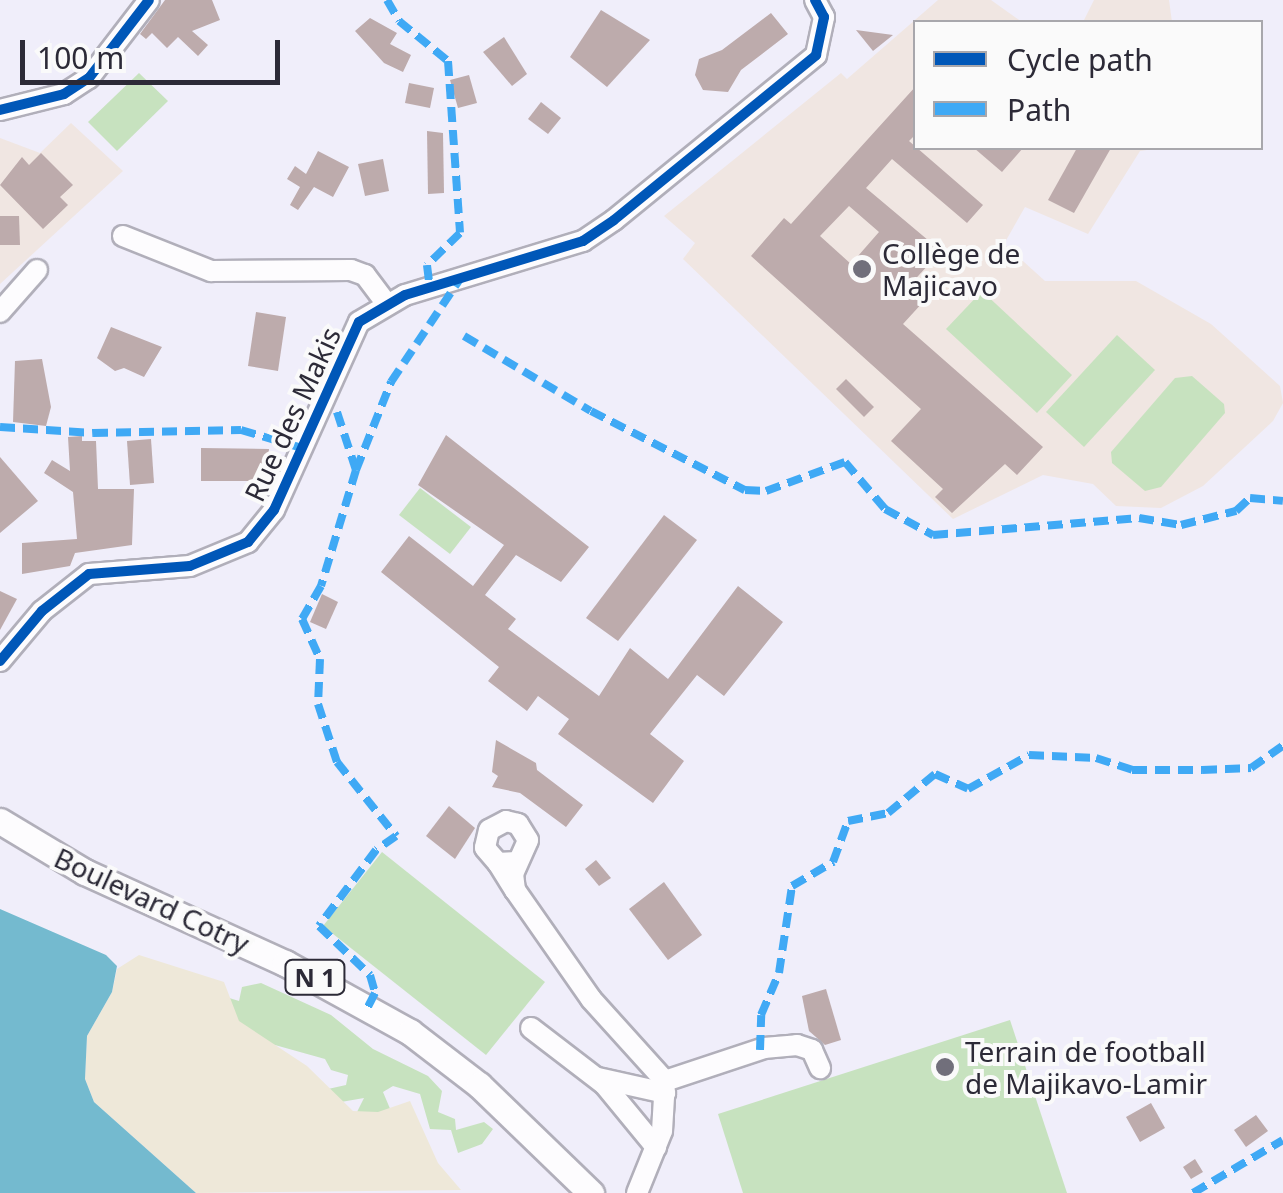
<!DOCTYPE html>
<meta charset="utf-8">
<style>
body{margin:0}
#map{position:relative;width:1283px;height:1193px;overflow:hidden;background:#f0eefa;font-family:"Noto Sans",sans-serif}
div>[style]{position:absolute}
.education>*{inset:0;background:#f0e6e2}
.green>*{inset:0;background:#c7e2bf}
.sand>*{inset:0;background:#eee8d9}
.water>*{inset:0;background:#74bacf}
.building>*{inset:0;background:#bdabac}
.roads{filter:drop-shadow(2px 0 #b1afba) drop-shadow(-2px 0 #b1afba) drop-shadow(0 2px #b1afba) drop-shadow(0 -2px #b1afba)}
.minor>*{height:20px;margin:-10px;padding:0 10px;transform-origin:10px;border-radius:10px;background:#fdfcfe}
.major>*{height:25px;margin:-12.5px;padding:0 12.5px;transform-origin:12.5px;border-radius:12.5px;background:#fdfcfe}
.quiet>*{height:8px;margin-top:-4px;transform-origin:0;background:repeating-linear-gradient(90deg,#3fa9f5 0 15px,transparent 0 23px)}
.cycleway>*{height:10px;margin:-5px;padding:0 5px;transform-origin:5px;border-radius:5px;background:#0057b8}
.dots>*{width:28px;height:28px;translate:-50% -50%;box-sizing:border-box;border:5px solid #fafafa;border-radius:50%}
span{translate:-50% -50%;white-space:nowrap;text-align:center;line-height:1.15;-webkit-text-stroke:8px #fafafa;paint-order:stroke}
.shield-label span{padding:2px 8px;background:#fafafa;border:2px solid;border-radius:8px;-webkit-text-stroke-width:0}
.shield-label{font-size:25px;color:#2c2a37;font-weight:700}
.poi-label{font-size:28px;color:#2c2a37}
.left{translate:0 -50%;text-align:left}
.street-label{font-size:28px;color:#2c2a37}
.legend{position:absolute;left:913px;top:20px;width:350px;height:130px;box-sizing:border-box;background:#fafafa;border:2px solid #a8a7ac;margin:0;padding:12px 18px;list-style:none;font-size:30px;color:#2c2a37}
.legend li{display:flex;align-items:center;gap:20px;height:50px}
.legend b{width:50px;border:2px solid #a8a7ac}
.scale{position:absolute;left:20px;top:40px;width:260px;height:45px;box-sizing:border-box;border:5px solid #2c2a37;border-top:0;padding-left:12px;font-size:30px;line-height:35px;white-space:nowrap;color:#2c2a37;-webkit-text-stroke:8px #fafafa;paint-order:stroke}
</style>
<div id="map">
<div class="education">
<div style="clip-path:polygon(938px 0,991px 0,1022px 22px,916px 22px,916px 148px,1161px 148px,1140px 151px,1088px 234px,1025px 207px,1004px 244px,1045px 281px,1136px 281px,1211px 324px,1280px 386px,1283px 403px,1273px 421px,1203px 486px,1161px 508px,1116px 506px,1093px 484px,1043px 475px,953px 519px,683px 259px,695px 243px,664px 216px,841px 73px,847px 79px)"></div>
<div style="clip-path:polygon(1094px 0,1169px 0,1172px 22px,1083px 22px)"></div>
<div style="clip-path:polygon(71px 123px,123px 171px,0 284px,0 138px,40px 153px)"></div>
</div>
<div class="green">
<div style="clip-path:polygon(139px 73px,168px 101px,117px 151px,88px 122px)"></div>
<div style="clip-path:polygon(982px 291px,1072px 375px,1037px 413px,946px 329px)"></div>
<div style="clip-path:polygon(1117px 335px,1155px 370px,1084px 447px,1046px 412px)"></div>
<div style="clip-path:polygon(1192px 376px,1224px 404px,1225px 413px,1161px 487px,1145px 491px,1112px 463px,1111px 452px,1175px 378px)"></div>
<div style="clip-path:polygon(420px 488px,471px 527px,450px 554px,399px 515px)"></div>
<div style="clip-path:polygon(382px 852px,545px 982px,486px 1055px,323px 926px)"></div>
<div style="clip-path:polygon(261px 983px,331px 1015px,373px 1049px,428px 1076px,442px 1091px,438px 1112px,455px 1119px,456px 1130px,484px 1122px,493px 1129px,482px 1144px,458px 1153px,451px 1130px,430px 1129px,420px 1094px,393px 1086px,383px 1092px,391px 1111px,353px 1120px,364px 1098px,341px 1102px,328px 1089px,346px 1085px,348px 1075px,331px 1070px,325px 1059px,257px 1040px,232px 1021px,226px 997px,239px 1001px,242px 987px)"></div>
<div style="clip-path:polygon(1010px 1020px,1067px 1193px,743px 1193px,718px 1114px)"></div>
</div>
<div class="sand">
<div style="clip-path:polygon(139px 955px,224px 982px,239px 1021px,307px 1066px,353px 1111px,378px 1112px,410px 1101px,438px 1163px,461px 1190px,196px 1193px,94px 1102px,85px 1079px,87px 1036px,112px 992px,117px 969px)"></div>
</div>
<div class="water">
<div style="clip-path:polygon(0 909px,106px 955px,117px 966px,112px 992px,87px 1036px,85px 1079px,94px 1102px,196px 1193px,0 1193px)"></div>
</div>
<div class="building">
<div style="clip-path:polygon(165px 0,212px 0,220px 20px,192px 31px,208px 45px,198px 56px,178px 37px,167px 48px,152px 33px,146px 39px,140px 34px)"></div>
<div style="clip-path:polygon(601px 10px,650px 40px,607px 87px,570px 57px)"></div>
<div style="clip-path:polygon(771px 13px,788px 34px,741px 70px,728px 92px,703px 90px,695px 75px,699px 59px,722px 50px)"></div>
<div style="clip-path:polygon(370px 18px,397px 33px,390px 44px,411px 55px,403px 72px,384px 63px,355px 31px)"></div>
<div style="clip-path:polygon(856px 30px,893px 35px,873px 51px)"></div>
<div style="clip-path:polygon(504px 37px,527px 74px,512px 86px,483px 52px)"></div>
<div style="clip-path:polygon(469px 75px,477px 103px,458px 108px,450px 80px)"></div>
<div style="clip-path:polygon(409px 83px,434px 88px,430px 108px,405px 103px)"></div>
<div style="clip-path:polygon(evenodd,916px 86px,916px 134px,909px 141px,983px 205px,967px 223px,892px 159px,866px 188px,941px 251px,908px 287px,924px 301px,903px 324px,1043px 447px,1017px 475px,1005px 464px,952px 513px,935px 497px,943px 489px,891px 441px,921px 409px,751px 256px,784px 218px,791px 224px,916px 86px,849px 206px,879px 232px,851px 264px,820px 236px,849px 206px)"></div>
<div style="clip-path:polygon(541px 102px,561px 118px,548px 134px,528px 119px)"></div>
<div style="clip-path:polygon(427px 131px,443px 133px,444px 193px,428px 194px)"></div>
<div style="clip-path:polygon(974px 148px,1023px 148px,1002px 172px)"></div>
<div style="clip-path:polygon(1077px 148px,1111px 148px,1074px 213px,1048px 200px)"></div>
<div style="clip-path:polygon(318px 151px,349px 167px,333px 197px,314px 187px,298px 210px,290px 205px,300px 187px,287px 179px,295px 166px,306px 174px)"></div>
<div style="clip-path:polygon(41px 153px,73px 185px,60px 197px,68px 205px,43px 229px,0 185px,22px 157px,29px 165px)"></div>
<div style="clip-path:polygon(383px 159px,389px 191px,365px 196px,358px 164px)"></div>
<div style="clip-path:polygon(0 216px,19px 216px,20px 245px,0 245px)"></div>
<div style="clip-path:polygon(256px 312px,286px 317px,278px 371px,248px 366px)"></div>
<div style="clip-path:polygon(111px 327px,162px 347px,144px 377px,124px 368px,115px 371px,97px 358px)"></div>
<div style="clip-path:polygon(42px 359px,51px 407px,46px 426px,13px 422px,15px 361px)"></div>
<div style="clip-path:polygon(846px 379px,874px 407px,864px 417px,836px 389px)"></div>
<div style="clip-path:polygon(446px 435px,589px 547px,561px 582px,516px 555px,485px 595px,516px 619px,508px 629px,599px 696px,630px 648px,668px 679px,738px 586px,783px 622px,724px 696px,697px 675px,650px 734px,684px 761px,653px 803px,558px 734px,569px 719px,538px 696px,527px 711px,488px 681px,499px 667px,381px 572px,409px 536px,473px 586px,504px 545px,418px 485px)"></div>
<div style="clip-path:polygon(82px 436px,82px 441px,96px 441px,98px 489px,134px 489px,132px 545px,75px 553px,70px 566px,22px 574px,22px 543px,77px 539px,73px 492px,44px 473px,52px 460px,70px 471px,68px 437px)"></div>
<div style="clip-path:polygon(151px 439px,154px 483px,130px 485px,127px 441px)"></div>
<div style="clip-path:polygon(201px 448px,269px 449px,268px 461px,259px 481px,201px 481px)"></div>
<div style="clip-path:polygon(0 457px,38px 501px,0 533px)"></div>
<div style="clip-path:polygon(664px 515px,697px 540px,618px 641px,586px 618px)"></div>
<div style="clip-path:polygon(0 591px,17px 599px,0 630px)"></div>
<div style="clip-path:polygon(322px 594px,338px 602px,326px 629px,310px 622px)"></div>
<div style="clip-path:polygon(496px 740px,536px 763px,537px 770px,583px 805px,566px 827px,520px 793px,492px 787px,498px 776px,492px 772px)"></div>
<div style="clip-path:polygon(449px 806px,475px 828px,455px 859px,426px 836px)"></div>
<div style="clip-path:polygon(596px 860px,611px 878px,599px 886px,585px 869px)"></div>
<div style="clip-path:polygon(664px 882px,702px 935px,668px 960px,629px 909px)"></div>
<div style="clip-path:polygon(826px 989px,841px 1040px,825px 1045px,809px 1031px,802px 996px)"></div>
<div style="clip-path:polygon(1151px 1103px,1165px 1128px,1140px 1142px,1126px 1117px)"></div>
<div style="clip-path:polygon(1256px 1115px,1268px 1131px,1246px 1147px,1234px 1130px)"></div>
<div style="clip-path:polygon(1195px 1159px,1203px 1172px,1191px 1179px,1183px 1167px)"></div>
</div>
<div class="roads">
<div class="minor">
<div style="left:0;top:110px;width:66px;rotate:-14deg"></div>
<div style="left:64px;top:94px;width:30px;rotate:-33deg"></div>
<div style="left:89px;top:78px;width:98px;rotate:-52.4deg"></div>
<div style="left:123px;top:236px;width:95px;rotate:21.7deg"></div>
<div style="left:211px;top:271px;width:140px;rotate:-0.4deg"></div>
<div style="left:351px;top:270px;width:15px;rotate:20deg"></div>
<div style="left:365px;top:275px;width:35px;rotate:53deg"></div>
<div style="left:0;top:312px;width:56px;rotate:-48.6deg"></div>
<div style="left:0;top:661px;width:65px;rotate:-50deg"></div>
<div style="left:42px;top:611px;width:60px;rotate:-38.2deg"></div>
<div style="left:89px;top:574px;width:101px;rotate:-4.5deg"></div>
<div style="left:190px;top:566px;width:63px;rotate:-22.5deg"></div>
<div style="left:248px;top:542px;width:41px;rotate:-50.9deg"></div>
<div style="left:274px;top:510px;width:206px;rotate:-65.7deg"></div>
<div style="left:359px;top:322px;width:53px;rotate:-30.4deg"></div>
<div style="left:405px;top:295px;width:186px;rotate:-16.9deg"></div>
<div style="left:583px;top:241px;width:37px;rotate:-34deg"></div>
<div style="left:614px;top:220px;width:261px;rotate:-39.2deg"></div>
<div style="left:816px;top:55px;width:39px;rotate:-78deg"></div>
<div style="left:824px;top:17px;width:19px;rotate:-118deg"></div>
<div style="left:498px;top:863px;width:32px;rotate:58deg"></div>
<div style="left:515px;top:890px;width:16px;rotate:-97deg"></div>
<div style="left:513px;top:874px;width:37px;rotate:-66deg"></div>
<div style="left:528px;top:840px;width:19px;rotate:-122deg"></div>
<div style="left:518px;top:824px;width:12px;rotate:-166deg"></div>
<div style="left:506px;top:821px;width:19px;rotate:152deg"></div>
<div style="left:489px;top:830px;width:18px;rotate:103deg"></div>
<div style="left:485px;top:848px;width:20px;rotate:49deg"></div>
<div style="left:498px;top:863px;width:19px;rotate:-3deg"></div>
<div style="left:515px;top:890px;width:133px;rotate:55.1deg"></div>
<div style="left:591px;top:999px;width:110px;rotate:47.9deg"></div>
<div style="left:531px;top:1028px;width:92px;rotate:37.5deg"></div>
<div style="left:604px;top:1084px;width:82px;rotate:50.5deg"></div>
<div style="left:598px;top:1078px;width:69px;rotate:12.6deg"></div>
<div style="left:665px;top:1081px;width:104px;rotate:-18.4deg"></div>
<div style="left:764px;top:1048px;width:33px;rotate:-5deg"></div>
<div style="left:797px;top:1045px;width:16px;rotate:18deg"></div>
<div style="left:812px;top:1050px;width:20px;rotate:66deg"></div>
<div style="left:637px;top:1193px;width:67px;rotate:-68deg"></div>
<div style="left:662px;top:1131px;width:50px;rotate:-86.6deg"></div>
</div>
<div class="major">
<div style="left:0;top:821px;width:99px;rotate:31deg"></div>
<div style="left:85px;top:872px;width:220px;rotate:24.5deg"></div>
<div style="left:285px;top:963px;width:143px;rotate:28.9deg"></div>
<div style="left:410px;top:1032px;width:87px;rotate:37.5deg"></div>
<div style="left:479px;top:1085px;width:156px;rotate:44deg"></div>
</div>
</div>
<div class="quiet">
<div style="left:387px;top:0;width:24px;rotate:60deg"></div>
<div style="left:399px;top:21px;width:63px;rotate:39.2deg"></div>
<div style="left:448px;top:61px;width:172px;rotate:86deg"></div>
<div style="left:460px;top:233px;width:46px;rotate:135.9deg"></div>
<div style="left:427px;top:265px;width:23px;rotate:83deg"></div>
<div style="left:464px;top:336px;width:147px;rotate:30.6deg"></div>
<div style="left:591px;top:411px;width:173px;rotate:27.2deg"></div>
<div style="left:745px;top:490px;width:21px;rotate:3deg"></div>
<div style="left:766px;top:491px;width:84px;rotate:-20.2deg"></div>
<div style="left:845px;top:462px;width:62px;rotate:49.6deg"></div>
<div style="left:885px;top:509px;width:55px;rotate:28.4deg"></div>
<div style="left:933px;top:535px;width:207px;rotate:-4.7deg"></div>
<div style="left:1139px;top:518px;width:43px;rotate:9.5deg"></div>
<div style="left:1181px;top:525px;width:57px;rotate:-14.3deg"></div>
<div style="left:1236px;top:511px;width:19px;rotate:-43deg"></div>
<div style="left:1250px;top:498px;width:33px;rotate:5deg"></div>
<div style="left:337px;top:412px;width:61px;rotate:71.9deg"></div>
<div style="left:356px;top:470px;width:121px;rotate:106.8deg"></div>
<div style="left:321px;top:586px;width:38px;rotate:120deg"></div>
<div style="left:302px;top:619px;width:44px;rotate:65.8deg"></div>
<div style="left:320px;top:659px;width:45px;rotate:92.5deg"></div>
<div style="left:318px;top:704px;width:61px;rotate:71.9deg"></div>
<div style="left:337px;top:762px;width:95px;rotate:51.4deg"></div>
<div style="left:396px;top:836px;width:24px;rotate:145deg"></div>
<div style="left:376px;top:850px;width:95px;rotate:126.9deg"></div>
<div style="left:319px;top:926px;width:71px;rotate:43.9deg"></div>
<div style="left:370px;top:975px;width:19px;rotate:74deg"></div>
<div style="left:375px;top:993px;width:16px;rotate:117deg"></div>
<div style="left:0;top:427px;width:93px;rotate:3.7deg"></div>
<div style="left:93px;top:433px;width:148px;rotate:-1.2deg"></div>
<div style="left:241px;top:430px;width:64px;rotate:16.4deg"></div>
<div style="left:356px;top:470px;width:95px;rotate:-68.3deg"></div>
<div style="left:391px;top:382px;width:124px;rotate:-56.2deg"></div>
<div style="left:760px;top:1050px;width:35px;rotate:-88deg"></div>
<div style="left:761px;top:1015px;width:46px;rotate:-66.8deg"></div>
<div style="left:779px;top:973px;width:88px;rotate:-81.5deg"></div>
<div style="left:792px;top:886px;width:48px;rotate:-30.3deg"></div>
<div style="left:833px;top:862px;width:44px;rotate:-69.9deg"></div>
<div style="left:848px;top:821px;width:41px;rotate:-11.3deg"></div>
<div style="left:888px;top:813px;width:61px;rotate:-39.7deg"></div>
<div style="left:935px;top:774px;width:36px;rotate:24deg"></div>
<div style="left:968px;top:789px;width:70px;rotate:-29.1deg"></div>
<div style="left:1029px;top:755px;width:67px;rotate:2.6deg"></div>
<div style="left:1096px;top:758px;width:38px;rotate:18deg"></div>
<div style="left:1132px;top:770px;width:70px"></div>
<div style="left:1202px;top:770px;width:49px;rotate:-2.3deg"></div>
<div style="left:1251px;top:768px;width:39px;rotate:-35deg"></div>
<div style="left:1193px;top:1193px;width:104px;rotate:-30.5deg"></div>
</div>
<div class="cycleway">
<div style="left:0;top:110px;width:66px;rotate:-14deg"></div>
<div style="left:64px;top:94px;width:30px;rotate:-33deg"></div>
<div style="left:89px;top:78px;width:98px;rotate:-52.4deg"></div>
<div style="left:0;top:661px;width:65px;rotate:-50deg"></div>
<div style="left:42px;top:611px;width:60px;rotate:-38.2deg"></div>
<div style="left:89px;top:574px;width:101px;rotate:-4.5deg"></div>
<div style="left:190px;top:566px;width:63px;rotate:-22.5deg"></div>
<div style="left:248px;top:542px;width:41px;rotate:-50.9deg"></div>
<div style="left:274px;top:510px;width:206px;rotate:-65.7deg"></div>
<div style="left:359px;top:322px;width:53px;rotate:-30.4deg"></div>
<div style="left:405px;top:295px;width:186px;rotate:-16.9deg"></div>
<div style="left:583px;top:241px;width:37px;rotate:-34deg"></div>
<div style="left:614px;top:220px;width:261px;rotate:-39.2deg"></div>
<div style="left:816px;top:55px;width:39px;rotate:-78deg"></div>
<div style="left:824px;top:17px;width:19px;rotate:-118deg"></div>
</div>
<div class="dots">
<div style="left:862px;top:269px;background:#716f7b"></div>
<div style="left:945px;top:1067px;background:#716f7b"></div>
</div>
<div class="shield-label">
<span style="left:315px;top:977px">N 1</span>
</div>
<div class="poi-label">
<span class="left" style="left:882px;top:269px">Collège de<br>Majicavo</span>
<span class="left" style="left:965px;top:1067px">Terrain de football<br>de Majikavo-Lamir</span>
</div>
<div class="street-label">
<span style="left:292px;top:414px;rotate:-65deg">Rue des Makis</span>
<span style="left:152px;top:900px;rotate:25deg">Boulevard Cotry</span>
</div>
<ul class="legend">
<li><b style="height:12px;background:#0057b8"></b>Cycle path</li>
<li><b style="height:12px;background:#3fa9f5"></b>Path</li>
</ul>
<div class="scale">100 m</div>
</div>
